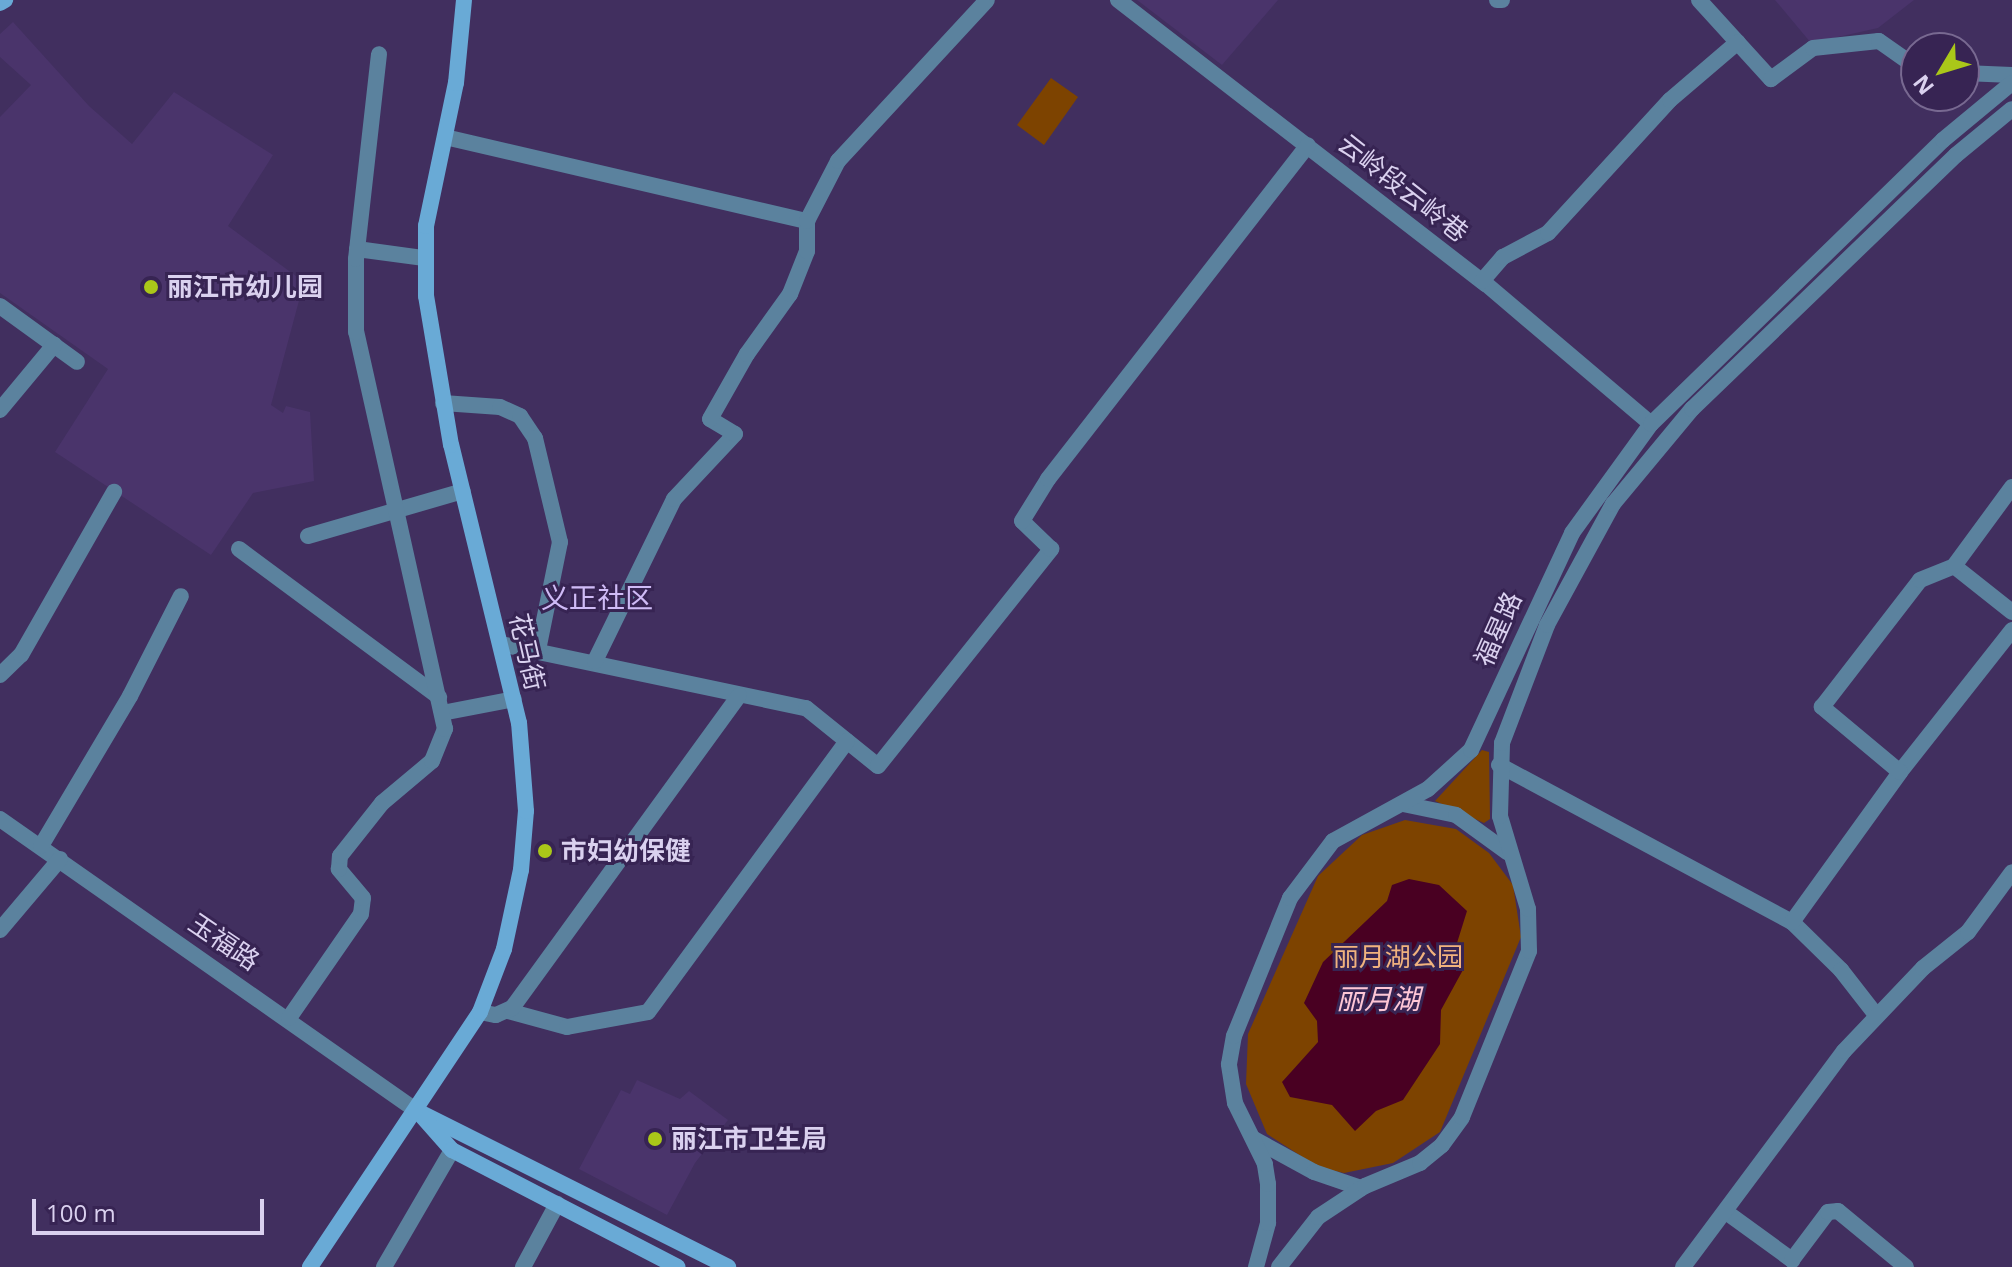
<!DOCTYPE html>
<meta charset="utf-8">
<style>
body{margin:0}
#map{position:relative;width:2012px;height:1267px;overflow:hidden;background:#412f5f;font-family:"Open Sans","Noto Sans SC",sans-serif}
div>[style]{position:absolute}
.built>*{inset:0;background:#4a346b}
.green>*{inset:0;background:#7d4300}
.water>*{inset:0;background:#490022}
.street>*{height:16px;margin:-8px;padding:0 8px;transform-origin:8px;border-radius:8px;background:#5b829e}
.secondary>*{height:16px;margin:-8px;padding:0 8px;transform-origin:8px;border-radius:8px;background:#69aad6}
.dots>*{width:22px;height:22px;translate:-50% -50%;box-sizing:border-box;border:4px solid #372453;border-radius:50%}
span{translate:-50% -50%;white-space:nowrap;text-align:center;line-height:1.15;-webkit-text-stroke:6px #372453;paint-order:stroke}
.street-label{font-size:26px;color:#dad1ef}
.poi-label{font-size:26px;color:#dad1ef;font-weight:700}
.left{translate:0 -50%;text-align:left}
.park-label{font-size:26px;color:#f1b27e}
.neighbourhood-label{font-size:28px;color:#cfbbf6}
.water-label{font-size:28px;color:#fec6d6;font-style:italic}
.north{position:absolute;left:1900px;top:32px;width:80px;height:80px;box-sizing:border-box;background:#372453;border:2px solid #786991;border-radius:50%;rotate:232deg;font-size:22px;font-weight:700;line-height:32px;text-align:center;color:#dad1ef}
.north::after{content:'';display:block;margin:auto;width:28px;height:36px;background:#aac719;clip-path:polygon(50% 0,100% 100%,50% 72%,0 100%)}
.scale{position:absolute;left:32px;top:1199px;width:232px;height:36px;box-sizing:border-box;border:4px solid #dad1ef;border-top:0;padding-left:10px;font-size:24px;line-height:28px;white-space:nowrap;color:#dad1ef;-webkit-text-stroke:6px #372453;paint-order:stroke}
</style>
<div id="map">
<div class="built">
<div style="clip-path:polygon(1137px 0,1278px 0,1222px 65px)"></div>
<div style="clip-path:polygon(1775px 0,1914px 0,1878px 28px,1811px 43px)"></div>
<div style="clip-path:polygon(13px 22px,89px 106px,132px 144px,174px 92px,273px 155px,228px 226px,304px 282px,271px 405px,283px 413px,286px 406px,310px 412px,314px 481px,253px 493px,211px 555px,55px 452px,108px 369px,0 293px,0 117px,31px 85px,0 57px,0 34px)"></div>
<div style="clip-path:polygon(637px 1080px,680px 1099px,689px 1091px,728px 1120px,695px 1163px,667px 1215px,579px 1169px,621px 1090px,630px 1094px)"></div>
</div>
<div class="green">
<div style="clip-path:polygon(1051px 78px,1078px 97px,1044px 145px,1017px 125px)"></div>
<div style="clip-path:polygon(1482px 750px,1489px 752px,1490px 819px,1484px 823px,1435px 801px)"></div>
<div style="clip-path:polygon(1405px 820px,1456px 829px,1489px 853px,1513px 885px,1521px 937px,1440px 1132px,1393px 1163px,1344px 1173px,1318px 1167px,1267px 1134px,1246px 1084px,1248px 1034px,1318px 876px,1362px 835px)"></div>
</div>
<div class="water">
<div style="clip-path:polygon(1409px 879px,1439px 885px,1467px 911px,1457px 943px,1464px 968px,1441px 1010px,1440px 1044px,1403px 1100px,1376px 1111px,1355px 1131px,1332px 1105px,1290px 1097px,1282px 1082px,1318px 1042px,1317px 1021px,1304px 1003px,1323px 962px,1387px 901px,1392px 885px)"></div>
</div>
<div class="street">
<div style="left:1118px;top:0;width:465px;rotate:37.7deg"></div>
<div style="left:1486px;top:284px;width:216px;rotate:40.3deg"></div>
<div style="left:1497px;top:0;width:5px"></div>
<div style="left:1699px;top:0;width:107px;rotate:47.7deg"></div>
<div style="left:1771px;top:79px;width:52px;rotate:-36.4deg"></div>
<div style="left:1813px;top:48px;width:66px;rotate:-6.1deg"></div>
<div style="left:1879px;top:41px;width:45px;rotate:35.1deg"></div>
<div style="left:1964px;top:73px;width:48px;rotate:2.4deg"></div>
<div style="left:445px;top:137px;width:372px;rotate:13.1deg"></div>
<div style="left:357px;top:249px;width:68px;rotate:7.7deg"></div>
<div style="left:1482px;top:281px;width:32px;rotate:-49deg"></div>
<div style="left:1503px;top:257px;width:51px;rotate:-28.1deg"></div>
<div style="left:1548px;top:233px;width:180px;rotate:-47.5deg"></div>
<div style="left:1670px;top:100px;width:89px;rotate:-40.5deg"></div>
<div style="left:0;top:306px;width:95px;rotate:36deg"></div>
<div style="left:443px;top:403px;width:57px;rotate:4deg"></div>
<div style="left:500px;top:407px;width:22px;rotate:24deg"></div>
<div style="left:520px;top:416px;width:27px;rotate:56deg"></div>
<div style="left:535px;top:438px;width:107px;rotate:76.5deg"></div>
<div style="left:560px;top:542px;width:110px;rotate:101.5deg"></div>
<div style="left:0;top:410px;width:85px;rotate:-50.3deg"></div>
<div style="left:308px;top:536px;width:161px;rotate:-16.2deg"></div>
<div style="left:239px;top:549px;width:249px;rotate:36.5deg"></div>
<div style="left:1954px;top:566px;width:74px;rotate:38.4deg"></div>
<div style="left:501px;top:644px;width:312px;rotate:11.9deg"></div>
<div style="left:806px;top:708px;width:92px;rotate:38.9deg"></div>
<div style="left:878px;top:766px;width:278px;rotate:-51.4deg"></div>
<div style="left:1051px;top:549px;width:40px;rotate:-136deg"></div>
<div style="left:1022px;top:521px;width:49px;rotate:-58.2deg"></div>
<div style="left:1048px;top:479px;width:423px;rotate:-52.1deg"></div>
<div style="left:595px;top:661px;width:180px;rotate:-64deg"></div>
<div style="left:674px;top:499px;width:89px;rotate:-46.8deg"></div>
<div style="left:735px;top:434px;width:29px;rotate:-149deg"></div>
<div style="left:710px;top:419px;width:75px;rotate:-60.4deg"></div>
<div style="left:747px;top:354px;width:74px;rotate:-54.4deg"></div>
<div style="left:790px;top:294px;width:46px;rotate:-68.4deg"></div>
<div style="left:807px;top:251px;width:30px;rotate:-90deg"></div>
<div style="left:807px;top:221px;width:68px;rotate:-62.7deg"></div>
<div style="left:838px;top:161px;width:219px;rotate:-47.2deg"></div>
<div style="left:0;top:675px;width:29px;rotate:-44deg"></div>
<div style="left:21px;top:655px;width:188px;rotate:-60.3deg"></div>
<div style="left:442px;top:713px;width:73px;rotate:-11deg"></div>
<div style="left:1499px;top:765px;width:332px;rotate:28.2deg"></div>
<div style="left:1792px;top:922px;width:69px;rotate:44.4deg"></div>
<div style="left:1841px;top:970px;width:57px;rotate:52.1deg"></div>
<div style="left:1900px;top:772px;width:181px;rotate:-51.7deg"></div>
<div style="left:1403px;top:804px;width:54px;rotate:11.7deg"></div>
<div style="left:1456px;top:815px;width:63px;rotate:36deg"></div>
<div style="left:0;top:819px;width:509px;rotate:35deg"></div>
<div style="left:41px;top:846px;width:174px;rotate:-59.3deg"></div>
<div style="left:130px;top:696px;width:112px;rotate:-63deg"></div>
<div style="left:1792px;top:922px;width:185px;rotate:-54.2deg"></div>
<div style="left:1900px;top:772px;width:102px;rotate:-140.2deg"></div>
<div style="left:1822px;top:707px;width:160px;rotate:-52.3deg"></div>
<div style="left:1920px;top:580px;width:37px;rotate:-22deg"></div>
<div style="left:1954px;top:566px;width:98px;rotate:-53.7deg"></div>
<div style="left:0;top:930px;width:93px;rotate:-49.8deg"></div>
<div style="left:508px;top:1011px;width:61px;rotate:15.2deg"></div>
<div style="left:567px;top:1027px;width:82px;rotate:-10.5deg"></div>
<div style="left:648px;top:1012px;width:336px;rotate:-53.7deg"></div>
<div style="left:480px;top:1012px;width:16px;rotate:11deg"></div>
<div style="left:496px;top:1015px;width:17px;rotate:-24deg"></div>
<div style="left:512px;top:1008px;width:386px;rotate:-54deg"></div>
<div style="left:289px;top:1018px;width:126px;rotate:-55.3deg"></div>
<div style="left:361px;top:914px;width:16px;rotate:-83deg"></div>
<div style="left:363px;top:898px;width:38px;rotate:-130deg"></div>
<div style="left:339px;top:869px;width:13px;rotate:-86deg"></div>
<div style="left:340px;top:856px;width:68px;rotate:-51.6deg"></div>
<div style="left:382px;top:803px;width:65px;rotate:-40deg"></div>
<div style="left:432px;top:761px;width:35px;rotate:-68deg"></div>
<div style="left:445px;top:729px;width:407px;rotate:-102.6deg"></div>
<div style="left:356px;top:332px;width:73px;rotate:-90deg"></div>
<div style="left:356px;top:259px;width:206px;rotate:-83.6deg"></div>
<div style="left:1254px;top:1139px;width:68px;rotate:28.8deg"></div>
<div style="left:1314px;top:1172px;width:50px;rotate:18.8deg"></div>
<div style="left:1726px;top:1212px;width:82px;rotate:36deg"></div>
<div style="left:1792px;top:1260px;width:60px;rotate:-53.1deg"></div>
<div style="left:1828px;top:1212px;width:10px;rotate:-6deg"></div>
<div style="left:1838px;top:1211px;width:88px;rotate:39.5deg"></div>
<div style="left:384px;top:1267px;width:135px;rotate:-59.8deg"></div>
<div style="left:523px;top:1267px;width:72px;rotate:-61.6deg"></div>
<div style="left:1256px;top:1267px;width:46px;rotate:-74.7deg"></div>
<div style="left:1268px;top:1223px;width:39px;rotate:-90deg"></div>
<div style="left:1268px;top:1184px;width:20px;rotate:-99deg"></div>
<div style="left:1265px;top:1164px;width:68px;rotate:-116.2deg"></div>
<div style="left:1235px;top:1103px;width:39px;rotate:-99deg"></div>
<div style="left:1229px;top:1064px;width:28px;rotate:-80deg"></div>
<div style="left:1234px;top:1036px;width:149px;rotate:-67.9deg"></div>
<div style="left:1290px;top:898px;width:71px;rotate:-53deg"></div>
<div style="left:1333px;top:841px;width:108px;rotate:-28.7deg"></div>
<div style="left:1428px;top:789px;width:58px;rotate:-42.2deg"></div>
<div style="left:1471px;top:750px;width:239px;rotate:-65deg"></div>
<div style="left:1572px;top:533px;width:135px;rotate:-54.1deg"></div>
<div style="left:1651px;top:424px;width:407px;rotate:-44.2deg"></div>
<div style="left:1943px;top:140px;width:89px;rotate:-39.6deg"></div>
<div style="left:1279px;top:1267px;width:63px;rotate:-52deg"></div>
<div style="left:1318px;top:1217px;width:56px;rotate:-33.4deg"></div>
<div style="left:1365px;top:1186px;width:60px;rotate:-22.7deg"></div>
<div style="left:1420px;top:1163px;width:28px;rotate:-39deg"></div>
<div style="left:1442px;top:1145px;width:34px;rotate:-54deg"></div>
<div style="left:1462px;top:1117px;width:179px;rotate:-68deg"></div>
<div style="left:1529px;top:951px;width:42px;rotate:-91.4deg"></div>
<div style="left:1528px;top:909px;width:97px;rotate:-106.8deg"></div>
<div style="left:1500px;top:816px;width:73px;rotate:-88.4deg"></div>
<div style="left:1502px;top:743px;width:126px;rotate:-69.1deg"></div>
<div style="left:1547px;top:625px;width:138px;rotate:-61.4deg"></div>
<div style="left:1613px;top:504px;width:124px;rotate:-50.3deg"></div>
<div style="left:1692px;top:409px;width:366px;rotate:-43.9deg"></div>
<div style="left:1956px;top:155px;width:72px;rotate:-39.4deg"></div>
<div style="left:1683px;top:1267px;width:269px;rotate:-53.3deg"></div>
<div style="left:1844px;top:1051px;width:115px;rotate:-46.4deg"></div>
<div style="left:1923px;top:968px;width:58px;rotate:-38.7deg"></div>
<div style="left:1968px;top:932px;width:74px;rotate:-53.7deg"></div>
</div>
<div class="secondary">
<div style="left:0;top:3px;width:6px;rotate:-31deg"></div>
<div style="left:417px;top:1111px;width:348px;rotate:26.6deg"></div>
<div style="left:421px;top:1115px;width:47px;rotate:48.5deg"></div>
<div style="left:452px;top:1150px;width:254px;rotate:27.4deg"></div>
<div style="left:310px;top:1267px;width:306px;rotate:-56.3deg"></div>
<div style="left:480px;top:1012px;width:67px;rotate:-69.1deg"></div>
<div style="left:504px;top:949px;width:81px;rotate:-77.9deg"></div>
<div style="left:521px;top:870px;width:59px;rotate:-85.2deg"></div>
<div style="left:526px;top:811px;width:88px;rotate:-94.5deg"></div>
<div style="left:519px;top:723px;width:286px;rotate:-103.7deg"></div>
<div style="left:451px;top:445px;width:151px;rotate:-99.5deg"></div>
<div style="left:426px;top:296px;width:70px;rotate:-90deg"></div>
<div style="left:426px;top:226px;width:146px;rotate:-78.2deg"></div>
<div style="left:456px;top:83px;width:83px;rotate:-84.5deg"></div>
</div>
<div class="dots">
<div style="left:151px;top:287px;background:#aac719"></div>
<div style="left:545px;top:851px;background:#aac719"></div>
<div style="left:655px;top:1139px;background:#aac719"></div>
</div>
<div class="street-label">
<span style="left:1403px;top:188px;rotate:38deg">云岭段云岭巷</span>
<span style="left:1498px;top:629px;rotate:-66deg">福星路</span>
<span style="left:527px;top:652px;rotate:77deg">花马街</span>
<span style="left:224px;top:942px;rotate:34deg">玉福路</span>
</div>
<div class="poi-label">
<span class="left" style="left:167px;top:287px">丽江市幼儿园</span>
<span class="left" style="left:561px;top:851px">市妇幼保健</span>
<span class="left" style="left:671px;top:1139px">丽江市卫生局</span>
</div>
<div class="park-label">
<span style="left:1398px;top:957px">丽月湖公园</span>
</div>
<div class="neighbourhood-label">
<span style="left:597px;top:597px">义正社区</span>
</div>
<div class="water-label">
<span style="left:1378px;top:998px">丽月湖</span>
</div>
<div class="north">N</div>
<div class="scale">100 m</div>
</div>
